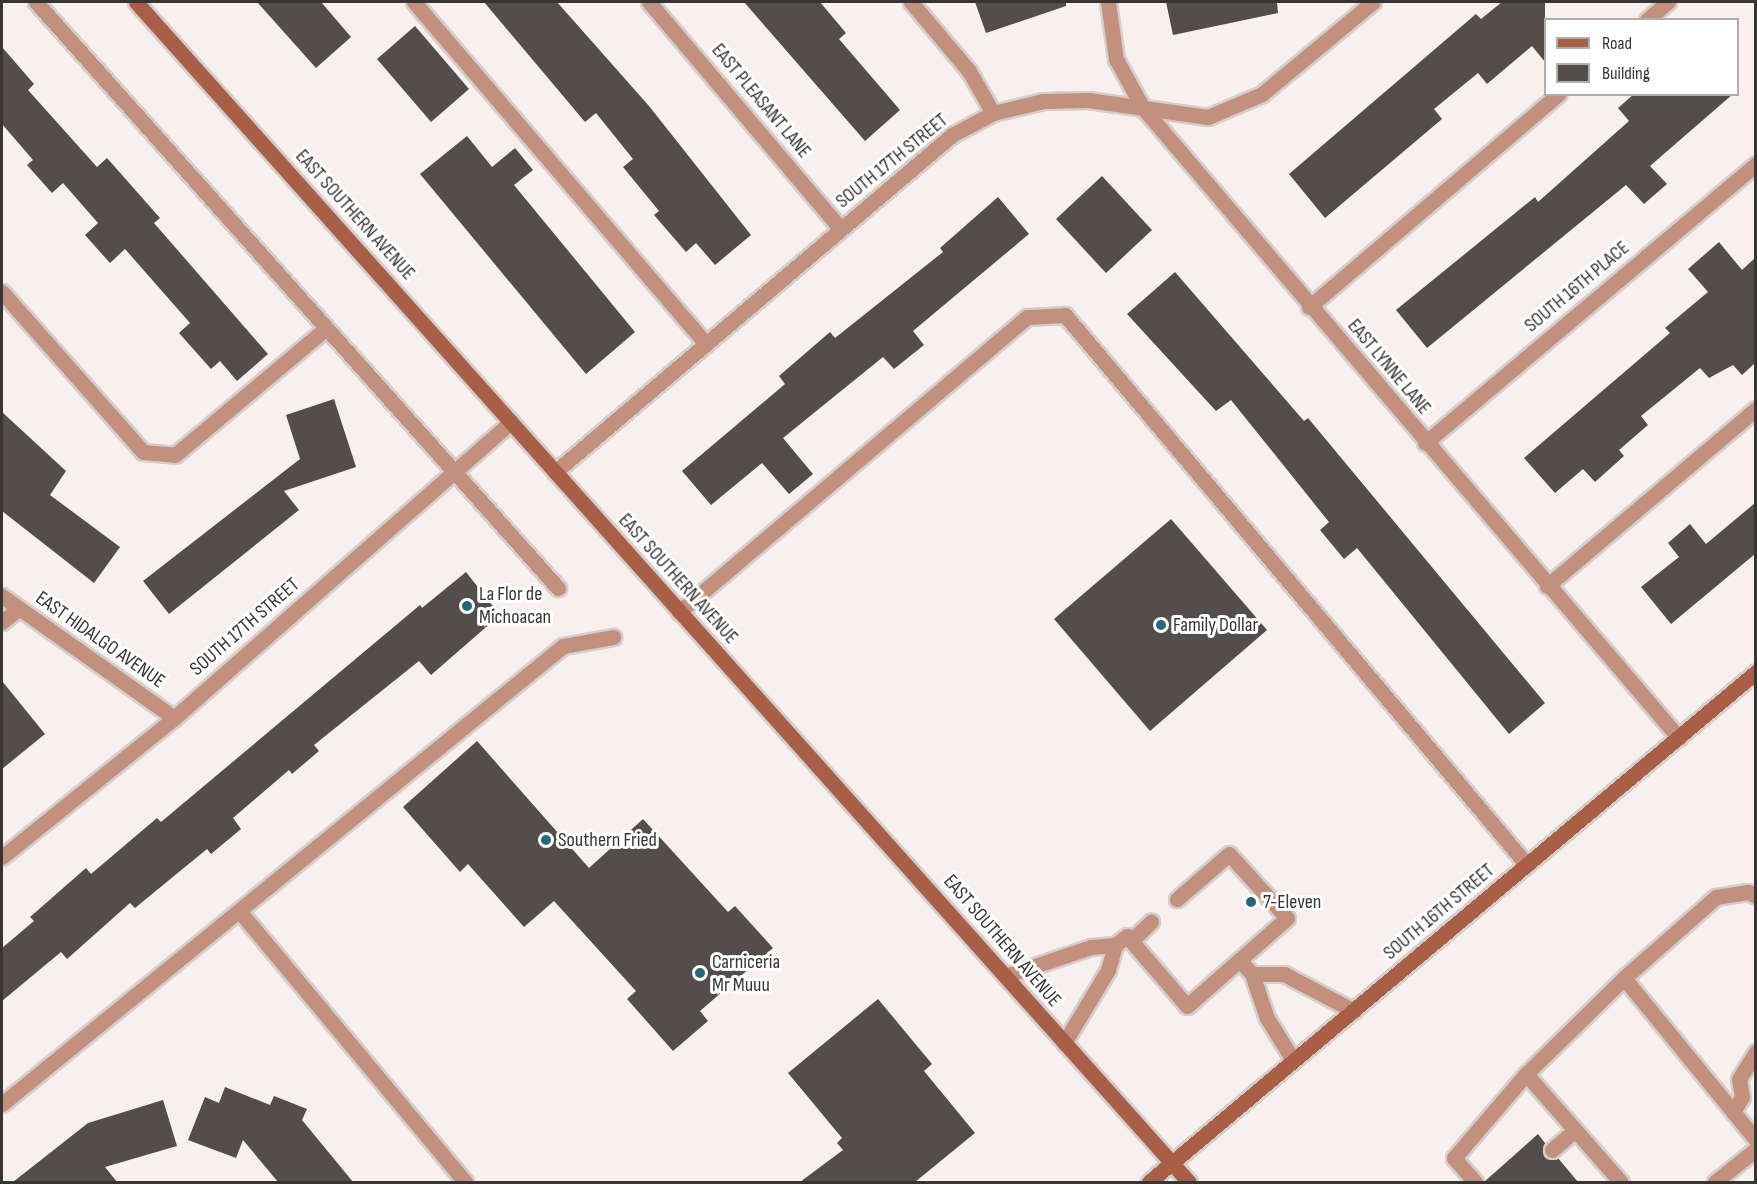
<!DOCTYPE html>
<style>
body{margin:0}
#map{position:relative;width:1757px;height:1184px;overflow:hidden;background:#f7f0ee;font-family:"Sofia Sans Condensed",sans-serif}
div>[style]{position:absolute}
.building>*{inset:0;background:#534d4b}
.roads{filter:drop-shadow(2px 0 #d4cecd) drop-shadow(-2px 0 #d4cecd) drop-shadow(0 2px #d4cecd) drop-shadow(0 -2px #d4cecd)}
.service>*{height:15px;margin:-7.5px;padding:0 7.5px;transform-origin:7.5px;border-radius:7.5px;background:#c4907e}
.minor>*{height:15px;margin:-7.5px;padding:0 7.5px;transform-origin:7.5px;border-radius:7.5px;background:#c4907e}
.secondary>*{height:15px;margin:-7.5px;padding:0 7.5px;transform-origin:7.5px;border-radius:7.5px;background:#a95f46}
.dots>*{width:16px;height:16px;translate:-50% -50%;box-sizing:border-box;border:3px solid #fff;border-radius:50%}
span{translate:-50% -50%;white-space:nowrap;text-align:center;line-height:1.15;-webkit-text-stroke:6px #fff;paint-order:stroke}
.street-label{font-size:20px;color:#373534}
.poi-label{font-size:20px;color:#373534}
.left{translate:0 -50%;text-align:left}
.frame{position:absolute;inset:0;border:3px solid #373534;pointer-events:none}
.legend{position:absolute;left:1544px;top:18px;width:195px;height:78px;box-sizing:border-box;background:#fff;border:2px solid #afaeae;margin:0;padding:8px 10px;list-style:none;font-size:18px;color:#373534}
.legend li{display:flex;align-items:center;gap:12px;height:30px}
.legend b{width:30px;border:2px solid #afaeae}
</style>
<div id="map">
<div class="building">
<div style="clip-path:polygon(257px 2px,321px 2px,351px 37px,316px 68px)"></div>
<div style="clip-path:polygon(484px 2px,557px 2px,649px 106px,751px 235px,715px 265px,696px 243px,686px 252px,654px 215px,659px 211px,623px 167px,633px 159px,596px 113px,585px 122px)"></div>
<div style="clip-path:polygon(744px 2px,820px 2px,846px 33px,839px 39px,900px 110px,865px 141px)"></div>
<div style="clip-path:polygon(975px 2px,1066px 2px,1066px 6px,986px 33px)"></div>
<div style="clip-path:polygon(1166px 2px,1277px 2px,1278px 13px,1173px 35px)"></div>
<div style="clip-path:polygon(1502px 2px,1545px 2px,1545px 62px,1532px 46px,1487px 84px,1478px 73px,1434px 109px,1442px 119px,1325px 218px,1289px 174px,1476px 14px,1481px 19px)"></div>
<div style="clip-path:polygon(415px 26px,469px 89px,431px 122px,377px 59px)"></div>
<div style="clip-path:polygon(2px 47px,34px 84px,28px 90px,97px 167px,107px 158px,160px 218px,154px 223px,268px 354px,237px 381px,220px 361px,211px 369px,179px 333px,190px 323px,125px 249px,110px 263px,85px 235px,98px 223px,63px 183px,52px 193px,27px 165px,33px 160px,2px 124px)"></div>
<div style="clip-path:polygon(1634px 94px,1733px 94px,1650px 166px,1667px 184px,1644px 204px,1626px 185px,1427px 348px,1396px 310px,1535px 197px,1538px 202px,1629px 121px,1618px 108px)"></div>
<div style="clip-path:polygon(467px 136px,492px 167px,515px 148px,533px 170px,514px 185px,635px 332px,586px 374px,420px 174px)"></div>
<div style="clip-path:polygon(1102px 176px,1152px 230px,1106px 273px,1056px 219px)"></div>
<div style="clip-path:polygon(998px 197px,1029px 234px,913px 331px,924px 345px,894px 369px,883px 357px,783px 438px,813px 474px,789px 494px,762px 463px,711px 505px,682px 471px,785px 384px,779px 376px,830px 332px,835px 338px,943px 252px,940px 248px)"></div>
<div style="clip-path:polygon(1719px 242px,1742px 270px,1755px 258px,1755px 363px,1742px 375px,1733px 365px,1709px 378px,1700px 368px,1641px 416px,1648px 425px,1619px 450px,1624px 456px,1595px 482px,1583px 469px,1555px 493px,1524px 458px,1670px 333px,1665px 328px,1708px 292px,1688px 269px)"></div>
<div style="clip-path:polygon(1175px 272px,1304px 421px,1308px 418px,1545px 703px,1509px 734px,1357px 548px,1344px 559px,1320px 530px,1329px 522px,1231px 400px,1216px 411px,1127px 314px)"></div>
<div style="clip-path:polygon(334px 399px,356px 467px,284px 491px,299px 510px,169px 614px,143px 581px,300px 459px,286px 415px)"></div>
<div style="clip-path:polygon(2px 412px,66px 471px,50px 495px,120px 547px,94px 583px,2px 511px)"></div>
<div style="clip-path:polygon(1755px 503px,1755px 554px,1671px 624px,1641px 587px,1679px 557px,1668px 543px,1690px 524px,1706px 544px)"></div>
<div style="clip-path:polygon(1171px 519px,1267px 630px,1150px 731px,1054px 619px)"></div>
<div style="clip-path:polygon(466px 572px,500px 615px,431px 675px,419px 661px,314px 745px,319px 751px,292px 774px,289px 770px,233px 818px,241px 829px,211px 854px,207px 849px,135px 908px,130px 903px,67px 959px,61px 952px,2px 1001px,2px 948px,34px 921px,30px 917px,86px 868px,91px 874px,157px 818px,161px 822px,420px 605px,422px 608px)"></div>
<div style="clip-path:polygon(2px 681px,45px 734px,2px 769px)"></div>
<div style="clip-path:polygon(477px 741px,589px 868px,643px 819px,728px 912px,735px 906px,773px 948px,700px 1011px,708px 1021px,673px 1051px,627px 999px,636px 991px,554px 901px,524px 927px,468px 864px,460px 872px,403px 807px)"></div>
<div style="clip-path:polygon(878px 999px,932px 1064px,924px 1071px,975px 1133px,915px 1182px,800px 1182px,843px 1150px,837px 1143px,842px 1138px,788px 1073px)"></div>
<div style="clip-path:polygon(225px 1087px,270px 1105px,274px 1096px,307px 1109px,302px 1120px,353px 1182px,278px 1182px,243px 1140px,236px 1158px,188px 1140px,205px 1097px,219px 1103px)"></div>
<div style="clip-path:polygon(163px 1100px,177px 1146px,105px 1167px,117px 1182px,13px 1182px,88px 1123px)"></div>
<div style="clip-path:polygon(1538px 1134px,1545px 1143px,1544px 1156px,1558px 1158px,1578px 1182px,1484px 1182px)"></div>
</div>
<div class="roads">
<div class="service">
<div style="left:414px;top:2px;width:448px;rotate:49.5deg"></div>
<div style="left:911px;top:2px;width:90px;rotate:50deg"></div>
<div style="left:969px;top:71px;width:48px;rotate:60.3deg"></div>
<div style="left:1647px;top:20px;width:28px;rotate:-41deg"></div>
<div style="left:2px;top:292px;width:213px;rotate:48.6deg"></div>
<div style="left:143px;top:452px;width:32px;rotate:5deg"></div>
<div style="left:175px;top:455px;width:196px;rotate:-40deg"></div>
<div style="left:1309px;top:307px;width:328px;rotate:-40.5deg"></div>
<div style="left:1547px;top:586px;width:274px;rotate:-40.3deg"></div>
<div style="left:679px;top:612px;width:456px;rotate:-40.3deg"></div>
<div style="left:1027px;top:317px;width:38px;rotate:-3deg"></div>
<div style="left:1065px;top:315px;width:718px;rotate:49.97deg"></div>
<div style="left:2px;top:622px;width:21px;rotate:-39deg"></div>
<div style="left:241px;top:913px;width:350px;rotate:50.2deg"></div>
<div style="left:1131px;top:941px;width:28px;rotate:-44deg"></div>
<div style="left:1240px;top:961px;width:18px;rotate:47deg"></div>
<div style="left:1252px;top:974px;width:46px;rotate:71.2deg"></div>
<div style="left:1267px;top:1018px;width:49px;rotate:58.2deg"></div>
<div style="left:1252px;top:974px;width:32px"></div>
<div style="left:1284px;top:974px;width:79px;rotate:27.9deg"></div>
<div style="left:1005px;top:976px;width:91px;rotate:-18.6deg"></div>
<div style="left:1091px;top:947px;width:24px;rotate:-5deg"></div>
<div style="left:1624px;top:978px;width:123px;rotate:-41.4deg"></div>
<div style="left:1716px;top:897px;width:32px;rotate:-9deg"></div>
<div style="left:1748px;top:892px;width:9px;rotate:27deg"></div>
<div style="left:1064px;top:1043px;width:85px;rotate:-58.9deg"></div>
<div style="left:1108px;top:970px;width:26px;rotate:-74deg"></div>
<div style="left:1115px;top:945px;width:15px;rotate:-37deg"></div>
<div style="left:1127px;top:936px;width:92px;rotate:49.4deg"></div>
<div style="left:1187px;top:1006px;width:133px;rotate:-41.3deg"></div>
<div style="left:1287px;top:918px;width:86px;rotate:-132.2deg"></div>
<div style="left:1229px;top:854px;width:69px;rotate:139.1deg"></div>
<div style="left:1526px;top:1074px;width:137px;rotate:-44.4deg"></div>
<div style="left:1624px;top:978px;width:209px;rotate:50.8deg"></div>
<div style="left:2px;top:1104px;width:724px;rotate:-39.23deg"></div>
<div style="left:563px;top:646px;width:51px;rotate:-10.2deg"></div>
<div style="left:1733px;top:1112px;width:17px;rotate:-59deg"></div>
<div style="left:1742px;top:1097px;width:18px;rotate:-99deg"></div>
<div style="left:1739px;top:1079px;width:32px;rotate:-58deg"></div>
<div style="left:1552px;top:1150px;width:30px;rotate:-41deg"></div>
<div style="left:1475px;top:1182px;width:32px;rotate:-131deg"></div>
<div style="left:1454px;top:1158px;width:111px;rotate:-49.4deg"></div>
<div style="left:1526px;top:1074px;width:144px;rotate:48.7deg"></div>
<div style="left:1715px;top:1182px;width:53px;rotate:-38.8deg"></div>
</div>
<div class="minor">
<div style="left:36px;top:2px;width:785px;rotate:48.31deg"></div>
<div style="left:649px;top:2px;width:297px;rotate:49.8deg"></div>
<div style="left:1108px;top:2px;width:58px;rotate:82deg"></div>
<div style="left:1116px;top:59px;width:56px;rotate:61.1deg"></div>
<div style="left:1143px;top:108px;width:827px;rotate:49.61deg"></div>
<div style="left:1425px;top:443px;width:433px;rotate:-40.1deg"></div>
<div style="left:555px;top:472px;width:521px;rotate:-40.33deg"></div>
<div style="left:952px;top:135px;width:47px;rotate:-28.2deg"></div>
<div style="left:993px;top:113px;width:51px;rotate:-13.5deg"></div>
<div style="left:1043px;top:101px;width:45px;rotate:-1.3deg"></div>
<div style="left:1088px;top:100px;width:121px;rotate:8.1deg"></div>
<div style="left:1208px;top:117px;width:59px;rotate:-23.1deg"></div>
<div style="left:1262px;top:94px;width:144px;rotate:-39.7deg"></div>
<div style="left:2px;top:596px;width:211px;rotate:35.3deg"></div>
<div style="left:2px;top:857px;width:221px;rotate:-38.9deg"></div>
<div style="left:174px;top:718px;width:449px;rotate:-41.3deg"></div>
</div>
<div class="secondary">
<div style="left:136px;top:2px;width:1582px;rotate:48.26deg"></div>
<div style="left:1149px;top:1182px;width:793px;rotate:-40.04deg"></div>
</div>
</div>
<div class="dots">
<div style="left:467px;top:606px;background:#26687b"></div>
<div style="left:1161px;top:625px;background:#26687b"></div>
<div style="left:546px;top:840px;background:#26687b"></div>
<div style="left:1251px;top:902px;background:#26687b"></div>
<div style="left:700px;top:973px;background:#26687b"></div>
</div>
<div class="street-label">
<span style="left:761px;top:101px;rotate:50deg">EAST PLEASANT LANE</span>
<span style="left:892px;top:161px;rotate:-39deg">SOUTH 17TH STREET</span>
<span style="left:355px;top:215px;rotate:48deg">EAST SOUTHERN AVENUE</span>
<span style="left:1577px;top:287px;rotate:-40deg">SOUTH 16TH PLACE</span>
<span style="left:1389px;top:367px;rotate:50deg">EAST LYNNE LANE</span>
<span style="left:678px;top:579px;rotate:48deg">EAST SOUTHERN AVENUE</span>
<span style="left:245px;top:627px;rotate:-41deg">SOUTH 17TH STREET</span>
<span style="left:100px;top:640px;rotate:35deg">EAST HIDALGO AVENUE</span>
<span style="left:1439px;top:912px;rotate:-40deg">SOUTH 16TH STREET</span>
<span style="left:1002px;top:941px;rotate:49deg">EAST SOUTHERN AVENUE</span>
</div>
<div class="poi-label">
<span class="left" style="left:479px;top:606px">La Flor de<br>Michoacan</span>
<span class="left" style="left:1173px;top:625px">Family Dollar</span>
<span class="left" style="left:558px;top:840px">Southern Fried</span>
<span class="left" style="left:1263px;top:902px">7-Eleven</span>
<span class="left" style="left:712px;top:974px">Carniceria<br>Mr Muuu</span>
</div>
<div class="frame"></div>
<ul class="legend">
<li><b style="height:8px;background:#a95f46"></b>Road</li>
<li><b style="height:16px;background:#534d4b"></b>Building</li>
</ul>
</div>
